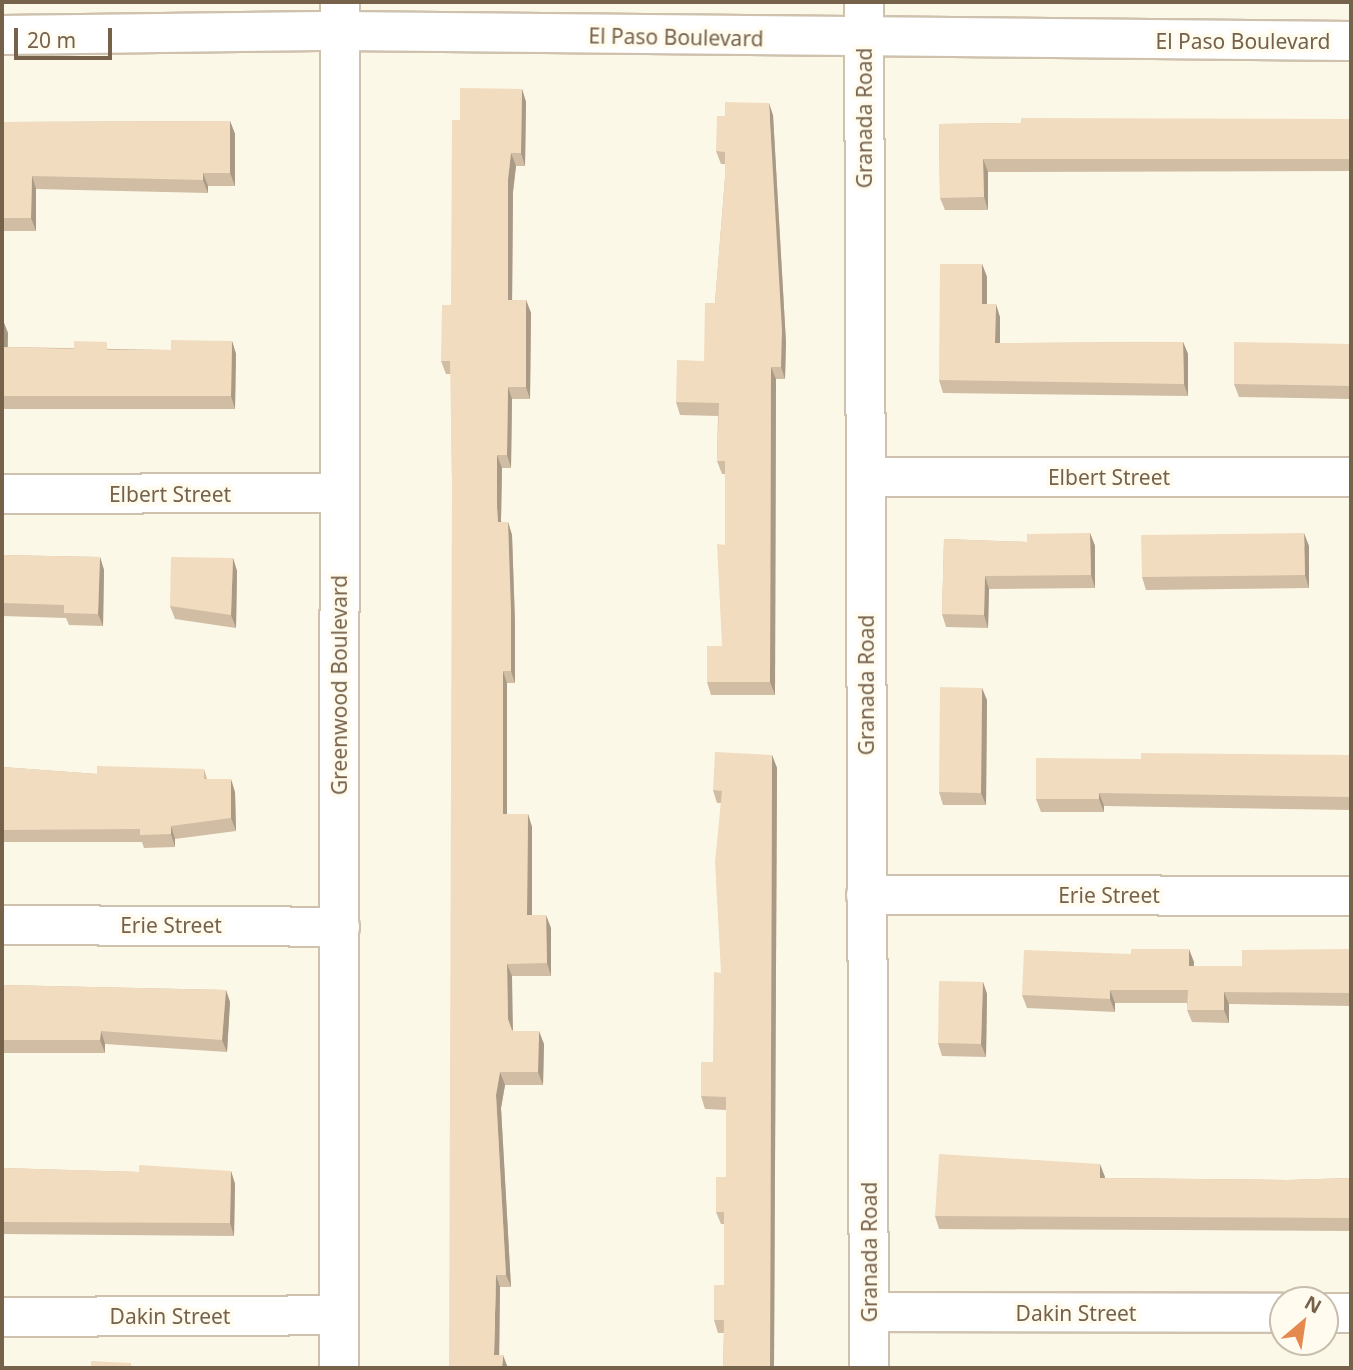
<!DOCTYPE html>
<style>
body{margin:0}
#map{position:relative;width:1353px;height:1370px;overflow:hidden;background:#fcf8e7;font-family:"Noto Sans",sans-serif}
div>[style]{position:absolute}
.roads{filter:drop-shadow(2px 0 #cec1ad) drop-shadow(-2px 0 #cec1ad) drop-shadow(0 2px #cec1ad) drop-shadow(0 -2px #cec1ad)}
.minor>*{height:38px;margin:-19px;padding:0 19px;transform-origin:19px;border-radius:19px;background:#fff}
.tertiary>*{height:38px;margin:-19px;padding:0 19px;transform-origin:19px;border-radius:19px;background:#fff}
.wall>*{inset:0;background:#d0bda4}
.shaded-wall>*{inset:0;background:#a99a86}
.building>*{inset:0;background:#f2dcbf}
span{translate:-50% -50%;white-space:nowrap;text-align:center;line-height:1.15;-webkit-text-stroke:7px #fffbee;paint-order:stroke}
.street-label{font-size:21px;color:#76624b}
.frame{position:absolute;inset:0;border:4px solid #76624b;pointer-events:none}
.north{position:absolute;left:1269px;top:1286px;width:70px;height:70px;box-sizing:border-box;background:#fffbee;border:2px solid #c8bead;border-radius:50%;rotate:29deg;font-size:19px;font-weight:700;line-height:28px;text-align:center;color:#76624b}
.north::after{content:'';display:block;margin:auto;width:24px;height:32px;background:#e58a4e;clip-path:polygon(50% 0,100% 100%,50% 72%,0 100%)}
.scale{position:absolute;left:14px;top:28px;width:98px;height:32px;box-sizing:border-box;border:4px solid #76624b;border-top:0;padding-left:9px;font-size:21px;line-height:24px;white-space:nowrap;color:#76624b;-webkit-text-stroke:5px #fffbee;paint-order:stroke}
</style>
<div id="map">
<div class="roads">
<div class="minor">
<div style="left:864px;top:2px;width:1366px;rotate:89.79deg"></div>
<div style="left:866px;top:477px;width:485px"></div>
<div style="left:2px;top:494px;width:336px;rotate:-0.2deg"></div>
<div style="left:866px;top:895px;width:485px;rotate:0.1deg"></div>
<div style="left:2px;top:925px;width:338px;rotate:0.3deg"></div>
<div style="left:869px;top:1312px;width:414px;rotate:0.1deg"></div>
<div style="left:1325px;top:1313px;width:26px"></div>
<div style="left:2px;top:1317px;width:336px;rotate:-0.3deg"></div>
</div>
<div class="tertiary">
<div style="left:2px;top:35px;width:338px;rotate:-0.7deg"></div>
<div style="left:340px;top:31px;width:1011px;rotate:0.57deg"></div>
<div style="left:339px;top:1368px;width:1366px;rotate:-89.96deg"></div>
</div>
</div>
<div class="wall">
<div style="clip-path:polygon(522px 89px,526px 102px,525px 166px,516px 166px,513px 192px,512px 300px,526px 300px,531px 313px,530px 399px,512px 399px,511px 468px,502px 468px,501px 520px,501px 522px,508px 522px,512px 535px,515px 623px,515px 683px,507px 683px,507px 814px,528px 814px,532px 827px,532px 915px,551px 928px,551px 976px,512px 976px,512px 1031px,544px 1044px,543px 1085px,505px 1085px,501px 1108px,511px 1287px,500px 1287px,499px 1355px,452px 481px,451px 374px,446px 374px,441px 361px,451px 305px,460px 120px)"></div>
<div style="clip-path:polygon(773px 115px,786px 343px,785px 379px,776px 379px,775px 695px,711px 695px,707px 682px,722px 646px,725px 545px,725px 474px,722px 474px,717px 461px,718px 416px,680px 415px,676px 402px,704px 361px,715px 303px,725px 178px,725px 164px,721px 164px,716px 151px)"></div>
<div style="clip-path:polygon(1351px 119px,1351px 171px,988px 172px,988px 210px,945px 210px,940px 198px,939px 124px)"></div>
<div style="clip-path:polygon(230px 121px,235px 134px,235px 186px,208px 186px,208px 193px,36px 189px,36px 231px,2px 231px,2px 122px)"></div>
<div style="clip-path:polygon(982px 264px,987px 277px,987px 304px,1000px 317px,1000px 343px,1183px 342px,1188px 354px,1188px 396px,943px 393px,939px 380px)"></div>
<div style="clip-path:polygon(2px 320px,8px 333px,8px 347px,171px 350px,232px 341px,236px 354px,235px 409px,2px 409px)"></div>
<div style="clip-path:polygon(1351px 344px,1351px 399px,1239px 397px,1234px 384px)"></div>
<div style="clip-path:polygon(1090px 533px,1095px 546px,1095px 588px,989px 589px,988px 628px,946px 627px,942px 614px,944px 539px,1027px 542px)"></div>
<div style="clip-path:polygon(1309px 546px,1309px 588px,1146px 590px,1142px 577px)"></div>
<div style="clip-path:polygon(2px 555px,100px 557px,104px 570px,103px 626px,69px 625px,66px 618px,2px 616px)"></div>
<div style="clip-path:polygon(233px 558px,237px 571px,236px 628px,175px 619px,170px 606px)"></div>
<div style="clip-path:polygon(987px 700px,986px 805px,943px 805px,939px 792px)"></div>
<div style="clip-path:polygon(772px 755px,777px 768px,774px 1368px,723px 1368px,724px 1333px,718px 1333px,714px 1320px,724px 1285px,724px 1224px,721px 1224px,716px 1212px,726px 1177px,726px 1110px,705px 1109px,701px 1096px,713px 1062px,721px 973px,721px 803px,717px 803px,713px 790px)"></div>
<div style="clip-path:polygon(1351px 755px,1351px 810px,1104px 806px,1104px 812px,1041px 812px,1036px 799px,1141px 759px)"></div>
<div style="clip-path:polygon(2px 767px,97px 774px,204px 769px,207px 779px,235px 792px,236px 831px,175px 839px,175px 847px,144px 848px,142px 842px,2px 842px)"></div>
<div style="clip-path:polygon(1351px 949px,1351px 1006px,1229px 1004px,1229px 1023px,1192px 1022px,1187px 1010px,1187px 1003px,1115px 1003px,1115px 1012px,1027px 1008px,1022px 995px,1194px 962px,1194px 966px,1242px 966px)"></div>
<div style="clip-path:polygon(983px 982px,987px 994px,986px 1057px,942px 1056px,938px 1043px)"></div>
<div style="clip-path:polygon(2px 985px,226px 990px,230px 1002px,227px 1052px,105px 1044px,105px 1053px,2px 1053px)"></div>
<div style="clip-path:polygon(2px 1168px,139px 1172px,231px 1171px,235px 1184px,234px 1236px,2px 1234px)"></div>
<div style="clip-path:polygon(1105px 1177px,1105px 1178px,1287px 1180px,1351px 1178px,1351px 1231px,939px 1229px,935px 1216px)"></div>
</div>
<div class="shaded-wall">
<div style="clip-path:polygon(522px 89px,526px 102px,525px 166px,521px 153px)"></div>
<div style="clip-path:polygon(769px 103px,773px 115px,786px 343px,785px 379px,781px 367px)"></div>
<div style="clip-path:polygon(230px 121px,235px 134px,235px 186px,230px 173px)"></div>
<div style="clip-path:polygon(511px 153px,516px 166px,513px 192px,512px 313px,508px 300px,508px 179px)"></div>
<div style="clip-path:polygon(983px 159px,988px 172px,988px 210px,984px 197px)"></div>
<div style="clip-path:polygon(203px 173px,208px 186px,208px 193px,203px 180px)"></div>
<div style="clip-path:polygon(32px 176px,36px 189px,36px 231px,31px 218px)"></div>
<div style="clip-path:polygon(982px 264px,987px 277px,987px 316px,982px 304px)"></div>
<div style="clip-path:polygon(526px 300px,531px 313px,530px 399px,526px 387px)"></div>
<div style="clip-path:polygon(996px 304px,1000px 317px,1000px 356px,995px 343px)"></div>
<div style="clip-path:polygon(3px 320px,8px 333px,7px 360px,3px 347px)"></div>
<div style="clip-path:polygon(232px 341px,236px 354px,235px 409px,231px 396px)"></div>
<div style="clip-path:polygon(1183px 342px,1188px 354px,1188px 396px,1184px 384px)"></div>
<div style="clip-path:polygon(771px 367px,776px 379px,775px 695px,770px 682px)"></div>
<div style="clip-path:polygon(508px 387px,512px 399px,511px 468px,507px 455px)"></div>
<div style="clip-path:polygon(497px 455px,502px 468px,501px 520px,503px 534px,498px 522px,497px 507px)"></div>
<div style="clip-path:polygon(508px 522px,512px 535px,515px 623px,515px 683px,511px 671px)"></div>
<div style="clip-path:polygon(1090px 533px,1095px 546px,1095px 588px,1091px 575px)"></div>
<div style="clip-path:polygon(1304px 533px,1309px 546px,1309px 588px,1305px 575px)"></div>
<div style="clip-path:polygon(100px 557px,104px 570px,103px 626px,98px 614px)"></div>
<div style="clip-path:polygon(233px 558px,237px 571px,236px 628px,231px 615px)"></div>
<div style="clip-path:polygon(985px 576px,989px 589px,988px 628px,984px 615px)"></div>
<div style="clip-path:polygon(503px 671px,507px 683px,507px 827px,503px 814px)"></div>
<div style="clip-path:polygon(982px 688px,987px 700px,986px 805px,981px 793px)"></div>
<div style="clip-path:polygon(772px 755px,777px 768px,774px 1368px,770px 1368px)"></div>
<div style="clip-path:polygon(231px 779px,235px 792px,236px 831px,231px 818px)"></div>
<div style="clip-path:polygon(1099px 793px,1104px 806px,1104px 812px,1099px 799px)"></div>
<div style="clip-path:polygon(528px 814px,532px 827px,532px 928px,527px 915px)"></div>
<div style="clip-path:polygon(171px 826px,175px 839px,175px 847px,171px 834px)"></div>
<div style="clip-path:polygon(546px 915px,551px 928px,551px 976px,547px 963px)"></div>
<div style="clip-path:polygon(1189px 949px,1194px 962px,1193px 978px,1189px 966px)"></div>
<div style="clip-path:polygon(507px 964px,512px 976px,513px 1032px,508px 1019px)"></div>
<div style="clip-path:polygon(983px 982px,987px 994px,986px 1057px,981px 1044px)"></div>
<div style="clip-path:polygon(226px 990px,230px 1002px,227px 1052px,222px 1040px)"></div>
<div style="clip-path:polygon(1110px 990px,1115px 1003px,1115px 1012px,1110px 999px)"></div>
<div style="clip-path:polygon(1224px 992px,1229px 1004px,1229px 1023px,1224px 1010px)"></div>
<div style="clip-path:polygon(101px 1031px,105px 1044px,105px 1053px,100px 1040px)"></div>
<div style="clip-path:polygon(539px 1031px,544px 1044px,543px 1085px,538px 1072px)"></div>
<div style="clip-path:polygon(500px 1072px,505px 1085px,501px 1108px,511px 1287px,506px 1275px,496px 1095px)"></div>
<div style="clip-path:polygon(1100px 1164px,1105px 1177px,1104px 1190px,1100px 1178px)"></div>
<div style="clip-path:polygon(231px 1171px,235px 1184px,234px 1236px,230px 1223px)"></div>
<div style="clip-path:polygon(496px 1275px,500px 1287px,499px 1368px,494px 1355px)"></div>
<div style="clip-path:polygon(503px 1355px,508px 1368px,502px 1368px)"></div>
</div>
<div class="building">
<div style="clip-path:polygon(460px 88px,522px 89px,521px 153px,511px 153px,508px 179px,508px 300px,526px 300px,526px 387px,508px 387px,507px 455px,497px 455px,497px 507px,498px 522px,508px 522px,511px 610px,511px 671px,503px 671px,503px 814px,528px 814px,527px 915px,546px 915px,547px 963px,507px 964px,508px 1019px,512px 1031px,539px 1031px,538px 1072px,500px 1072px,496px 1095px,506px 1275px,496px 1275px,494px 1355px,503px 1355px,502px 1368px,449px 1368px,452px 481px,450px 361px,441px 361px,442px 305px,451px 305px,452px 120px,460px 120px)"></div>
<div style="clip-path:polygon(725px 102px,769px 103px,782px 330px,781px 367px,771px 367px,770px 682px,707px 682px,707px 646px,722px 646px,717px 544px,725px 545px,725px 461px,717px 461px,719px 403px,676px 402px,677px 360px,704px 361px,705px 303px,715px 303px,725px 178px,725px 152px,716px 151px,717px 116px,725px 116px)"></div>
<div style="clip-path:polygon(1021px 118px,1351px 119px,1351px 159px,983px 159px,984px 197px,940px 198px,939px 124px,1021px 123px)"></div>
<div style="clip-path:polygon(230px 121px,230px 173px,203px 173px,203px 180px,32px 176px,31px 218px,2px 218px,2px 122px)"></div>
<div style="clip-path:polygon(940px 264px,982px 264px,982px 304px,996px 304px,995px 343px,1183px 342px,1184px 384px,939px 380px)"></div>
<div style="clip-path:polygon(2px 320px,3px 320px,3px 347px,74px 349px,74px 341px,107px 342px,107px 350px,171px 350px,171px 340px,232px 341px,231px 396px,2px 396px)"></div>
<div style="clip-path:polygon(1234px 342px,1351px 344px,1351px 386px,1234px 384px)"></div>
<div style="clip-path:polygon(1090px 533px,1091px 575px,985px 576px,984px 615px,942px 614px,944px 539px,1027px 542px,1027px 534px)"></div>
<div style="clip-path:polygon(1304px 533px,1305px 575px,1142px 577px,1141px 535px)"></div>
<div style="clip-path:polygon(2px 555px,100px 557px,98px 614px,64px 613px,64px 605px,2px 603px)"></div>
<div style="clip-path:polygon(171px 557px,233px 558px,231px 615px,170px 606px)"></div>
<div style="clip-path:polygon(940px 687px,982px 688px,981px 793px,939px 792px)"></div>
<div style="clip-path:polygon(715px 752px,772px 755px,770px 1368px,723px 1368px,724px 1320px,714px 1320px,714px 1285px,724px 1285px,724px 1212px,716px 1212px,716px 1177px,726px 1177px,726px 1097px,701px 1096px,701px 1062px,713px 1062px,714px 972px,721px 973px,715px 862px,722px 791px,713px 790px)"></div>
<div style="clip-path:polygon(1141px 753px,1351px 755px,1351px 797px,1099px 793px,1099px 799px,1036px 799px,1036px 758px,1141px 759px)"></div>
<div style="clip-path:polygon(97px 766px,204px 769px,204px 779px,231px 779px,231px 818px,171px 826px,171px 834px,140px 835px,140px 829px,2px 830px,2px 767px,97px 774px)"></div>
<div style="clip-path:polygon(1131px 949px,1189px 949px,1189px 966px,1242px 966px,1242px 950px,1351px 949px,1351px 993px,1224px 992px,1224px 1010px,1187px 1010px,1188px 990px,1110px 990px,1110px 999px,1022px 995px,1024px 950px,1131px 954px)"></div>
<div style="clip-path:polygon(939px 981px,983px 982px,981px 1044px,938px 1043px)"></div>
<div style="clip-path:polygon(2px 985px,226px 990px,222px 1040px,101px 1031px,100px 1040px,2px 1040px)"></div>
<div style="clip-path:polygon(939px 1154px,1100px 1164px,1100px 1178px,1287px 1180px,1351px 1178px,1351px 1218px,935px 1216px)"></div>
<div style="clip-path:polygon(139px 1165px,231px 1171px,230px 1223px,2px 1222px,2px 1168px,139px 1172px)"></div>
<div style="clip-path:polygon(91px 1361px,131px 1363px,131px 1368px,91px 1368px)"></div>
<div style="clip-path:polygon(942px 1366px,1074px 1368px,942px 1368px)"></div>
</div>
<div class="street-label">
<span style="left:676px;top:37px;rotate:1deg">El Paso Boulevard</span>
<span style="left:1243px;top:41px">El Paso Boulevard</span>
<span style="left:864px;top:118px;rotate:-90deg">Granada Road</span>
<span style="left:1109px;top:477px">Elbert Street</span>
<span style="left:170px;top:494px">Elbert Street</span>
<span style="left:339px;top:685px;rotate:-90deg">Greenwood Boulevard</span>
<span style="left:866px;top:685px;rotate:-90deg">Granada Road</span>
<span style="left:1109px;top:895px">Erie Street</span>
<span style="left:171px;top:925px">Erie Street</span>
<span style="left:869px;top:1252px;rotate:-90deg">Granada Road</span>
<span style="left:1076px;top:1313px">Dakin Street</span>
<span style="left:170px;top:1316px">Dakin Street</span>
</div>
<div class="frame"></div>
<div class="north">N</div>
<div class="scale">20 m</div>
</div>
